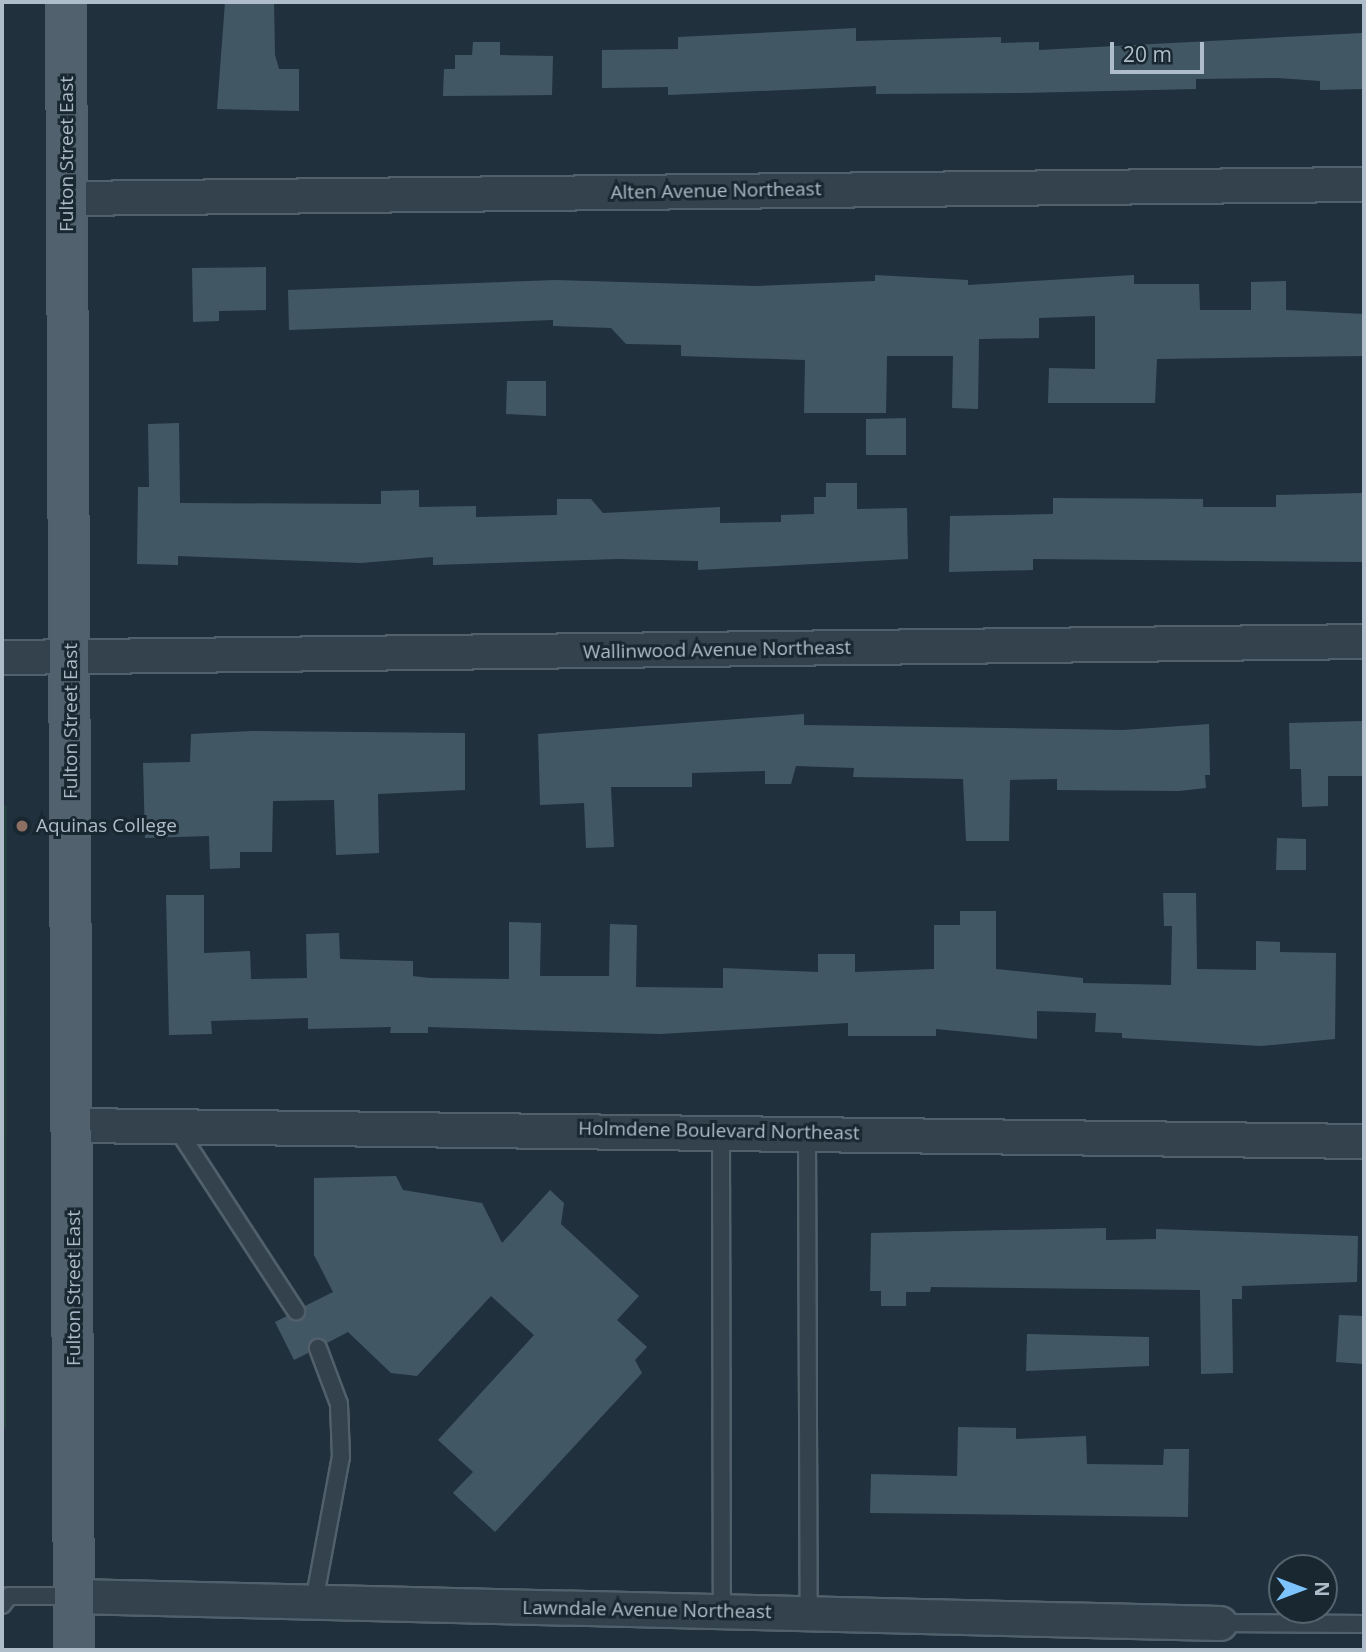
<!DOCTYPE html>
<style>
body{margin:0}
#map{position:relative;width:1366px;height:1652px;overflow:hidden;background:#20313d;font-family:"Open Sans",sans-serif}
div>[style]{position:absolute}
.green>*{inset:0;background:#223e3c}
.building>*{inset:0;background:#425764}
.roads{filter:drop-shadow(2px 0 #51606a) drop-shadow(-2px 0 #51606a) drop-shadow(0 2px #51606a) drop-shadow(0 -2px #51606a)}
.lane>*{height:16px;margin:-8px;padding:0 8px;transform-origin:8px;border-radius:8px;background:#34424d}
.street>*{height:33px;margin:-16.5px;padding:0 16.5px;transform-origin:16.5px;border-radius:16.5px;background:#34424d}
.primary>*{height:38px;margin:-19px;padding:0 19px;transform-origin:19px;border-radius:19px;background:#51616d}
.dots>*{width:19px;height:19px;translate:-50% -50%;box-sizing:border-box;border:4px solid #192731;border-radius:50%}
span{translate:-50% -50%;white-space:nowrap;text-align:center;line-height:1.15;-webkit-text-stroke:6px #192731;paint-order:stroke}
.street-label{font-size:19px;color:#aebdc9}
.poi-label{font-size:19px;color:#aebdc9}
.left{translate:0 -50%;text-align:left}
.frame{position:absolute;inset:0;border:4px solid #aebdc9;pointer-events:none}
.north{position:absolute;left:1268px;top:1554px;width:70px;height:70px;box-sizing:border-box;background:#192731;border:2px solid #55636e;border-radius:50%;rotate:90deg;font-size:19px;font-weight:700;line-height:28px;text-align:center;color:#aebdc9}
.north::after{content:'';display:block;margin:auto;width:24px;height:32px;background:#7dc4ff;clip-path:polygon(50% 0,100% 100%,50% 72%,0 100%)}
.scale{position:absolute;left:1110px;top:42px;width:94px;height:32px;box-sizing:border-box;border:4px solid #aebdc9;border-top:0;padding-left:9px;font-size:21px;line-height:24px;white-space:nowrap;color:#aebdc9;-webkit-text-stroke:5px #192731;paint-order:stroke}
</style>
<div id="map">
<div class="green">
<div style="clip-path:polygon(2px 805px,7px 806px,6px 1428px,2px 1427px)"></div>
</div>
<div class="building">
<div style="clip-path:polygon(225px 2px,274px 2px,275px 55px,279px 69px,299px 69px,299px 111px,217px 109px)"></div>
<div style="clip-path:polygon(856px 28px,856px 41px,1001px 37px,1001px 43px,1039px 42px,1039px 50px,1362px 33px,1364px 89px,1320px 90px,1320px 81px,1278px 78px,1196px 79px,1196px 89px,1020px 93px,876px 94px,876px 86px,668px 95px,668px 87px,602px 88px,602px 50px,678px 49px,678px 37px)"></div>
<div style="clip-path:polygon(473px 42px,500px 42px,500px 55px,553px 56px,552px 95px,443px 96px,444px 69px,455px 69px,455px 55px,472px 55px)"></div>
<div style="clip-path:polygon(266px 267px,266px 310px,219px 311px,219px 321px,193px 322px,192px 268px)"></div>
<div style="clip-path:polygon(875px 275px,968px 280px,968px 285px,1134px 275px,1134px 284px,1199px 284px,1200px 310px,1251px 310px,1251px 282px,1286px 281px,1286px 310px,1364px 314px,1364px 356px,1157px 359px,1155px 403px,1048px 403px,1049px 368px,1095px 369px,1095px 316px,1039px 318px,1039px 338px,979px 339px,978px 409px,952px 408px,953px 356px,887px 356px,886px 413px,804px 413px,805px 360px,681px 356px,681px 345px,626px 344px,611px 328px,553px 326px,553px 320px,289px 330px,288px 290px,555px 280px,756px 286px,875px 281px)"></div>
<div style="clip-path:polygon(507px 381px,546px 381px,546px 416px,506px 414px)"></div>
<div style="clip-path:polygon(906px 418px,906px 455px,866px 455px,866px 419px)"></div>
<div style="clip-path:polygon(179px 423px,180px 503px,381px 504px,381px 491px,419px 490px,419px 507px,476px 506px,476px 517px,557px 515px,557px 499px,591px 499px,603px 513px,720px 507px,720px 523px,781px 522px,781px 515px,814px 514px,814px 497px,826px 497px,826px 483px,857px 483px,857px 509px,907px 508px,908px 559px,698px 570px,698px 561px,618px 559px,433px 565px,433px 557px,361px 563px,178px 556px,178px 565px,137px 564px,138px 487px,149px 487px,148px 424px)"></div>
<div style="clip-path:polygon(1364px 493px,1364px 562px,1033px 559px,1033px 570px,949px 572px,950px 516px,1053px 514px,1053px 498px,1203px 499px,1203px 507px,1276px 507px,1276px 495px)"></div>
<div style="clip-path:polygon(804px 714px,804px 725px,1123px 730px,1209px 724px,1210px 775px,1205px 775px,1206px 788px,1179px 791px,1057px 790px,1057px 779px,1010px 780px,1009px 841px,966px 841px,963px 779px,853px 777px,854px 768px,796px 766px,791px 784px,765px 784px,765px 771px,692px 773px,692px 787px,611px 787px,614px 847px,586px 848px,584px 803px,540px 805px,538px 734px)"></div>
<div style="clip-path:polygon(1364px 721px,1364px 776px,1328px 776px,1328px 806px,1302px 807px,1301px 769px,1290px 769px,1289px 723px)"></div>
<div style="clip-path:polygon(252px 731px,465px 733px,465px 790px,378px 794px,379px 853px,336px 855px,334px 800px,273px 801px,272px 852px,240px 852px,240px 868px,210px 869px,209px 836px,145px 838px,143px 763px,190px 762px,191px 734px)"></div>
<div style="clip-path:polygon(1277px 838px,1306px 839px,1306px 870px,1276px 870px)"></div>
<div style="clip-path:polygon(1163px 893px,1196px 893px,1197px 969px,1256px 970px,1256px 941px,1280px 942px,1280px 952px,1336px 953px,1335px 1039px,1261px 1046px,1122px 1038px,1122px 1033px,1095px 1032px,1096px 1013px,1037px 1011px,1037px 1039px,936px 1029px,936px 1036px,848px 1036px,848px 1023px,660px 1034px,428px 1027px,428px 1033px,390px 1033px,391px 1027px,308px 1029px,308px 1018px,211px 1021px,212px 1034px,169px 1035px,166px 895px,204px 895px,204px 953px,250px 951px,251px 979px,307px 978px,306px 934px,339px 933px,340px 959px,413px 961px,413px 976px,429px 978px,509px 979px,509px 922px,541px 923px,540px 976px,609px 976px,610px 924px,637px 925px,636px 987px,723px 988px,723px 968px,818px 972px,818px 954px,855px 954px,855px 972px,934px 969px,934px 925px,960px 925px,960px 911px,996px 911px,996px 969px,1083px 978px,1083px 983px,1171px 985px,1172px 926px,1164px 926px)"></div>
<div style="clip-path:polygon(396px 1176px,403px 1190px,482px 1203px,502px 1243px,550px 1190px,564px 1203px,561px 1224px,639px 1296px,617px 1320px,647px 1347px,635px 1360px,642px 1373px,495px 1532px,453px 1493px,473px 1472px,438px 1440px,534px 1335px,491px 1296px,417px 1376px,391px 1373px,348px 1332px,327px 1343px,314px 1338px,308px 1353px,294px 1360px,275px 1322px,287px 1316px,301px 1320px,305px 1306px,333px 1292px,314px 1255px,314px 1178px)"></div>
<div style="clip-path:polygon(1106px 1228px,1106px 1240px,1156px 1239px,1156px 1229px,1358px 1236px,1357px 1282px,1242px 1286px,1242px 1299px,1232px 1299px,1233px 1373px,1201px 1374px,1200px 1290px,931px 1287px,930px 1292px,906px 1292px,906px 1306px,881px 1306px,881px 1291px,870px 1291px,871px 1233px)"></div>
<div style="clip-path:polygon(1339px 1315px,1364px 1316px,1364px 1364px,1336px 1362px)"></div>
<div style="clip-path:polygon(1027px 1334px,1149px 1337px,1149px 1366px,1026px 1371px)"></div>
<div style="clip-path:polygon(958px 1427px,1016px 1428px,1016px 1439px,1086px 1436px,1087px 1464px,1163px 1465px,1164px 1449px,1189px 1449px,1188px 1517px,870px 1513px,871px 1474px,957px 1476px)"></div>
</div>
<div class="roads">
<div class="lane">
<div style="left:176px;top:1127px;width:220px;rotate:56.9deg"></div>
<div style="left:721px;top:1131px;width:480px;rotate:89.9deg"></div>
<div style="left:807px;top:1131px;width:483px;rotate:89.8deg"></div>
<div style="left:314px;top:1602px;width:147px;rotate:-79.5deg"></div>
<div style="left:341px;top:1457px;width:53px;rotate:-92.2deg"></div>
<div style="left:339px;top:1404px;width:60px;rotate:-110.6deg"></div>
<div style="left:2px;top:1605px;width:11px;rotate:-52deg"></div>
<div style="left:9px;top:1596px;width:65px"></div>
<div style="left:1220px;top:1623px;width:144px;rotate:0.4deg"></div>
</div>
<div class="street">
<div style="left:67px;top:198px;width:1297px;rotate:-0.62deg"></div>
<div style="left:2px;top:657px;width:1362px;rotate:-0.67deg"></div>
<div style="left:74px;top:1125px;width:1290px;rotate:0.71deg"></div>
<div style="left:74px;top:1596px;width:1146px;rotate:1.35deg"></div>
</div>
<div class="primary">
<div style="left:66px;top:2px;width:1648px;rotate:89.72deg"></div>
</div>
</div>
<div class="dots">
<div style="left:22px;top:826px;background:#8d6e63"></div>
</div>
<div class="street-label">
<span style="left:67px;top:154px;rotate:-90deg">Fulton Street East</span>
<span style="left:716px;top:191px;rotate:-1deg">Alten Avenue Northeast</span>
<span style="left:717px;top:650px;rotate:-1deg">Wallinwood Avenue Northeast</span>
<span style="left:71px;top:721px;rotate:-90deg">Fulton Street East</span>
<span style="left:719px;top:1131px;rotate:1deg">Holmdene Boulevard Northeast</span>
<span style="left:74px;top:1288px;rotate:-90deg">Fulton Street East</span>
<span style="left:647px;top:1610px;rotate:1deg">Lawndale Avenue Northeast</span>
</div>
<div class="poi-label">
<span class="left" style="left:36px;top:826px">Aquinas College</span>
</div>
<div class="frame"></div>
<div class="north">N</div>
<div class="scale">20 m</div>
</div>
